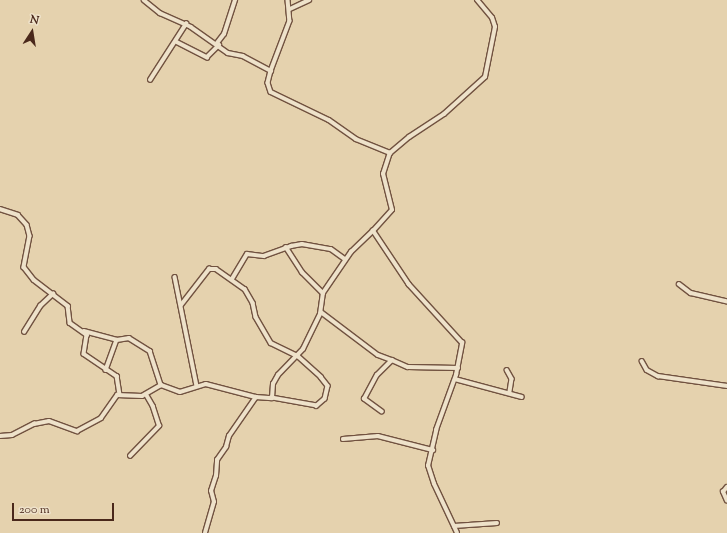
<!DOCTYPE html>
<style>
body{margin:0}
#map{position:relative;width:727px;height:533px;overflow:hidden;background:#e5d2ae;font-family:"Sorts Mill Goudy",serif}
div>[style]{position:absolute}
.roads{filter:drop-shadow(1px 0 #715240) drop-shadow(-1px 0 #715240) drop-shadow(0 1px #715240) drop-shadow(0 -1px #715240)}
.minor>*{height:3.5px;margin:-1.75px;padding:0 1.75px;transform-origin:1.75px;border-radius:1.75px;background:#eee2ca}
span{translate:-50% -50%;white-space:nowrap;text-align:center;line-height:1.15;-webkit-text-stroke:4px #eee2ca;paint-order:stroke}
.north{position:absolute;left:12px;top:12px;width:40px;height:40px;-webkit-text-stroke:3px #eee2ca;paint-order:stroke;rotate:12deg;font-size:11px;font-weight:700;line-height:16px;text-align:center;color:#4a281b}
.north::after{content:'';display:block;margin:auto;width:14px;height:18px;background:#4a281b;clip-path:polygon(50% 0,100% 100%,50% 72%,0 100%)}
.scale{position:absolute;left:12px;top:503px;width:102px;height:18px;box-sizing:border-box;border:2px solid #4a281b;border-top:0;padding-left:5px;font-size:12px;line-height:14px;white-space:nowrap;color:#4a281b;-webkit-text-stroke:3px #eee2ca;paint-order:stroke}
</style>
<div id="map">
<div class="roads">
<div class="minor">
<div style="left:144px;top:0;width:21px;rotate:39deg"></div>
<div style="left:160px;top:13px;width:34px;rotate:24deg"></div>
<div style="left:191px;top:27px;width:45px;rotate:35.1deg"></div>
<div style="left:228px;top:53px;width:15px;rotate:11deg"></div>
<div style="left:243px;top:56px;width:32px;rotate:28deg"></div>
<div style="left:288px;top:0;width:21px;rotate:85deg"></div>
<div style="left:290px;top:21px;width:53px;rotate:110.8deg"></div>
<div style="left:271px;top:71px;width:12px;rotate:104deg"></div>
<div style="left:268px;top:83px;width:9px;rotate:72deg"></div>
<div style="left:271px;top:92px;width:64px;rotate:25.8deg"></div>
<div style="left:329px;top:120px;width:33px;rotate:35deg"></div>
<div style="left:356px;top:139px;width:37px;rotate:22deg"></div>
<div style="left:290px;top:9px;width:21px;rotate:-25deg"></div>
<div style="left:177px;top:42px;width:34px;rotate:27deg"></div>
<div style="left:207px;top:57px;width:17px;rotate:-45deg"></div>
<div style="left:217px;top:43px;width:11px;rotate:-52deg"></div>
<div style="left:224px;top:34px;width:36px;rotate:-72deg"></div>
<div style="left:150px;top:80px;width:67px;rotate:-57.3deg"></div>
<div style="left:0;top:209px;width:19px;rotate:18deg"></div>
<div style="left:18px;top:215px;width:13px;rotate:48deg"></div>
<div style="left:27px;top:225px;width:11px;rotate:75deg"></div>
<div style="left:30px;top:236px;width:32px;rotate:101deg"></div>
<div style="left:24px;top:267px;width:16px;rotate:52deg"></div>
<div style="left:34px;top:280px;width:43px;rotate:37.4deg"></div>
<div style="left:68px;top:306px;width:17px;rotate:83deg"></div>
<div style="left:70px;top:323px;width:21px;rotate:35deg"></div>
<div style="left:87px;top:335px;width:19px;rotate:99deg"></div>
<div style="left:84px;top:354px;width:40px;rotate:34deg"></div>
<div style="left:117px;top:376px;width:18px;rotate:81deg"></div>
<div style="left:286px;top:247px;width:30px;rotate:57deg"></div>
<div style="left:302px;top:272px;width:30px;rotate:45deg"></div>
<div style="left:175px;top:277px;width:111px;rotate:78.6deg"></div>
<div style="left:232px;top:279px;width:29px;rotate:-59deg"></div>
<div style="left:247px;top:254px;width:17px;rotate:7deg"></div>
<div style="left:264px;top:256px;width:29px;rotate:-20deg"></div>
<div style="left:291px;top:246px;width:11px;rotate:-10deg"></div>
<div style="left:302px;top:244px;width:29px;rotate:10deg"></div>
<div style="left:331px;top:249px;width:17px;rotate:36deg"></div>
<div style="left:679px;top:284px;width:15px;rotate:37deg"></div>
<div style="left:691px;top:293px;width:37px;rotate:13deg"></div>
<div style="left:181px;top:305px;width:46px;rotate:-52.1deg"></div>
<div style="left:209px;top:269px;width:7px"></div>
<div style="left:216px;top:269px;width:35px;rotate:35deg"></div>
<div style="left:245px;top:289px;width:16px;rotate:60deg"></div>
<div style="left:253px;top:303px;width:14px;rotate:78deg"></div>
<div style="left:256px;top:317px;width:30px;rotate:60deg"></div>
<div style="left:271px;top:343px;width:30px;rotate:26deg"></div>
<div style="left:298px;top:356px;width:31px;rotate:42deg"></div>
<div style="left:321px;top:377px;width:11px;rotate:52deg"></div>
<div style="left:328px;top:386px;width:13px;rotate:103deg"></div>
<div style="left:325px;top:399px;width:11px;rotate:139deg"></div>
<div style="left:317px;top:406px;width:46px;rotate:-169.9deg"></div>
<div style="left:321px;top:312px;width:71px;rotate:37deg"></div>
<div style="left:378px;top:355px;width:15px;rotate:20deg"></div>
<div style="left:84px;top:331px;width:34px;rotate:15deg"></div>
<div style="left:117px;top:340px;width:32px;rotate:110deg"></div>
<div style="left:24px;top:332px;width:31px;rotate:-58deg"></div>
<div style="left:40px;top:306px;width:18px;rotate:-43deg"></div>
<div style="left:117px;top:340px;width:12px;rotate:-9deg"></div>
<div style="left:129px;top:338px;width:25px;rotate:32deg"></div>
<div style="left:150px;top:351px;width:36px;rotate:72deg"></div>
<div style="left:642px;top:361px;width:10px;rotate:61deg"></div>
<div style="left:647px;top:370px;width:13px;rotate:29deg"></div>
<div style="left:658px;top:376px;width:70px;rotate:8.2deg"></div>
<div style="left:507px;top:370px;width:10px;rotate:61deg"></div>
<div style="left:512px;top:379px;width:13px;rotate:99deg"></div>
<div style="left:455px;top:379px;width:69px;rotate:15deg"></div>
<div style="left:382px;top:412px;width:22px;rotate:-144deg"></div>
<div style="left:364px;top:399px;width:27px;rotate:-62deg"></div>
<div style="left:377px;top:375px;width:21px;rotate:-45deg"></div>
<div style="left:392px;top:360px;width:17px;rotate:24deg"></div>
<div style="left:408px;top:367px;width:50px;rotate:1.1deg"></div>
<div style="left:0;top:436px;width:12px;rotate:-5deg"></div>
<div style="left:12px;top:435px;width:25px;rotate:-27deg"></div>
<div style="left:34px;top:424px;width:15px;rotate:-11deg"></div>
<div style="left:49px;top:421px;width:30px;rotate:20deg"></div>
<div style="left:77px;top:431px;width:27px;rotate:-28deg"></div>
<div style="left:101px;top:418px;width:28px;rotate:-55deg"></div>
<div style="left:117px;top:395px;width:25px;rotate:2deg"></div>
<div style="left:142px;top:396px;width:22px;rotate:-30deg"></div>
<div style="left:161px;top:385px;width:20px;rotate:20deg"></div>
<div style="left:180px;top:392px;width:27px;rotate:-17deg"></div>
<div style="left:206px;top:384px;width:52px;rotate:14.6deg"></div>
<div style="left:343px;top:439px;width:35px;rotate:-5deg"></div>
<div style="left:378px;top:436px;width:57px;rotate:14.3deg"></div>
<div style="left:130px;top:456px;width:42px;rotate:-46deg"></div>
<div style="left:159px;top:426px;width:20px;rotate:-108deg"></div>
<div style="left:153px;top:407px;width:14px;rotate:-120deg"></div>
<div style="left:727px;top:501px;width:10px;rotate:-114deg"></div>
<div style="left:723px;top:492px;width:6px;rotate:-51deg"></div>
<div style="left:454px;top:526px;width:43px;rotate:-4deg"></div>
<div style="left:205px;top:533px;width:32px;rotate:-74deg"></div>
<div style="left:214px;top:502px;width:11px;rotate:-105deg"></div>
<div style="left:211px;top:491px;width:16px;rotate:-72deg"></div>
<div style="left:216px;top:476px;width:16px;rotate:-86deg"></div>
<div style="left:217px;top:460px;width:16px;rotate:-55deg"></div>
<div style="left:226px;top:447px;width:11px;rotate:-75deg"></div>
<div style="left:229px;top:436px;width:47px;rotate:-55.3deg"></div>
<div style="left:256px;top:397px;width:16px;rotate:4deg"></div>
<div style="left:272px;top:398px;width:14px;rotate:-86deg"></div>
<div style="left:273px;top:384px;width:10px;rotate:-61deg"></div>
<div style="left:278px;top:375px;width:36px;rotate:-46deg"></div>
<div style="left:303px;top:349px;width:39px;rotate:-64deg"></div>
<div style="left:320px;top:314px;width:21px;rotate:-82deg"></div>
<div style="left:323px;top:293px;width:50px;rotate:-55.7deg"></div>
<div style="left:351px;top:252px;width:30px;rotate:-44deg"></div>
<div style="left:457px;top:533px;width:54px;rotate:-115.1deg"></div>
<div style="left:434px;top:484px;width:19px;rotate:-108deg"></div>
<div style="left:428px;top:466px;width:37px;rotate:-77deg"></div>
<div style="left:436px;top:430px;width:59px;rotate:-70deg"></div>
<div style="left:456px;top:375px;width:33px;rotate:-79deg"></div>
<div style="left:462px;top:343px;width:79px;rotate:-132.4deg"></div>
<div style="left:409px;top:285px;width:65px;rotate:-123.7deg"></div>
<div style="left:373px;top:231px;width:28px;rotate:-48deg"></div>
<div style="left:392px;top:210px;width:37px;rotate:-104deg"></div>
<div style="left:383px;top:174px;width:22px;rotate:-72deg"></div>
<div style="left:390px;top:153px;width:25px;rotate:-40deg"></div>
<div style="left:409px;top:137px;width:42px;rotate:-33.3deg"></div>
<div style="left:444px;top:114px;width:55px;rotate:-42.1deg"></div>
<div style="left:485px;top:77px;width:51px;rotate:-78.7deg"></div>
<div style="left:495px;top:27px;width:9px;rotate:-108deg"></div>
<div style="left:492px;top:18px;width:23px;rotate:-130deg"></div>
</div>
</div>
<div class="north">N</div>
<div class="scale">200 m</div>
</div>
